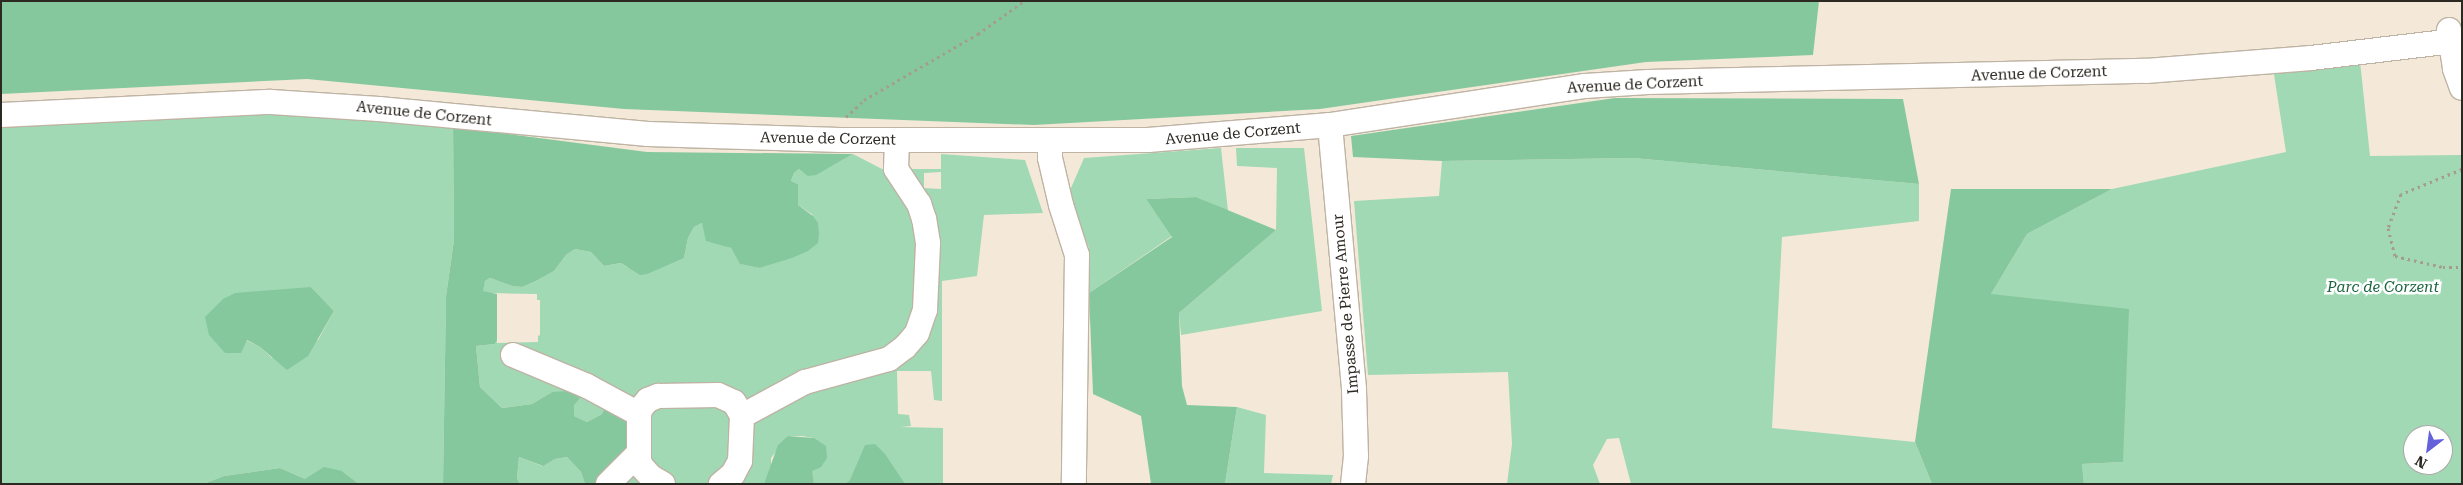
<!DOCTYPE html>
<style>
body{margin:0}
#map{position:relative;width:2463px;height:485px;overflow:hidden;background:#f4e9d8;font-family:"Roboto Serif",serif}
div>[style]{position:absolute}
.green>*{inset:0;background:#a0d9b4}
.forest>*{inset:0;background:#86c89e}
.path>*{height:3px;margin-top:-1.5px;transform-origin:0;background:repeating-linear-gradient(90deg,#a49c8f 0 2.5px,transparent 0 6.5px)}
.roads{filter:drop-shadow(1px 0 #beb3a4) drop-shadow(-1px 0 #beb3a4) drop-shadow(0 1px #beb3a4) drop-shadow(0 -1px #beb3a4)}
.minor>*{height:24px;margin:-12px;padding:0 12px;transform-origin:12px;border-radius:12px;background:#fff}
span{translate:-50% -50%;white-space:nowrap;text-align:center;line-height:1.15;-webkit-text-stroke:5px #fff;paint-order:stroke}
.street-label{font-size:15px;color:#2c2822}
.park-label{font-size:15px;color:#1b653f;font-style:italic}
.frame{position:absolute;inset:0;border:2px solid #2c2822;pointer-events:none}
.north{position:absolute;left:2403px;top:425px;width:50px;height:50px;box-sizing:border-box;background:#fff;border:1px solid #aba9a7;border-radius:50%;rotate:210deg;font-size:14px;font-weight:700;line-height:20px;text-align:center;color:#2c2822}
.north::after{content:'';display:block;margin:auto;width:18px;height:22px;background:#6561da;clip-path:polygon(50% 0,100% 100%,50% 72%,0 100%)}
</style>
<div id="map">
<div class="green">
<div style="clip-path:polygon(evenodd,2360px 61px,2370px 156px,2462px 155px,2462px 484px,2084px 484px,2082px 464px,2123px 462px,1991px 294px,2027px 234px,2112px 189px,2286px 152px,2273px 68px,2360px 61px,2413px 435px,2443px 435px,2443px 465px,2413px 465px,2413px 435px)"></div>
<div style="clip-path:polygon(evenodd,306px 112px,453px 127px,454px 240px,446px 296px,443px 484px,359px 484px,342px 471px,305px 479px,280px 468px,224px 476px,203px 484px,1px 484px,1px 123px,306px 112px,311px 287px,334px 311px,318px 340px,272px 358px,260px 347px,246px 340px,311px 287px)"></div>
<div style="clip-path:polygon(1221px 148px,1228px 211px,1196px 197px,1146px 199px,1172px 236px,1089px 293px,1089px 248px,1068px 195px,1084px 158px)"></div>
<div style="clip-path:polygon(1236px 148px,1304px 148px,1322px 311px,1181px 335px,1179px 313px,1276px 230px,1277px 168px,1237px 166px)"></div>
<div style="clip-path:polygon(evenodd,853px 154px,882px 169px,941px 169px,941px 154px,1025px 160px,1043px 213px,984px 215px,977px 276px,942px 281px,942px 401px,934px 400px,931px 371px,897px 371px,898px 414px,909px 415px,911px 426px,900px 427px,943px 428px,943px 484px,882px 484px,885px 455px,845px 484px,814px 484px,811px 471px,814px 438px,802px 436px,788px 436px,771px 458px,771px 468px,764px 484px,603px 484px,602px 414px,587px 422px,574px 416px,574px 405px,552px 392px,532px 404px,502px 408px,480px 387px,476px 346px,495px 344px,497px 340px,497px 343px,538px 342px,538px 336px,540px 335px,540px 300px,537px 300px,537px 294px,489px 293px,482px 291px,485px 281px,490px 278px,514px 286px,522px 287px,536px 281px,554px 271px,566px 255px,575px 249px,591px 252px,604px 266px,621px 263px,627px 267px,684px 258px,688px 238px,694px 227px,702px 223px,715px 242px,731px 248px,741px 264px,759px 268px,813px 215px,798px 205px,798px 184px,791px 181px,794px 173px,799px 169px,808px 175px,828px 168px,853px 154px,941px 172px,941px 189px,924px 188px,924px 173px,941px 172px)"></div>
<div style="clip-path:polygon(1633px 158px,1919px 184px,1919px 221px,1782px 237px,1772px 428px,1915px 442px,1932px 484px,1631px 484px,1619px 438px,1607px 439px,1593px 465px,1600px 484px,1507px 484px,1512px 444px,1508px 372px,1368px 375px,1354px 201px,1439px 196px,1442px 161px)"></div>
<div style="clip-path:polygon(1237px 407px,1266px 415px,1264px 473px,1333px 475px,1331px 484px,1225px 484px)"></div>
<div style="clip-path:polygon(519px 457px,542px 466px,555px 459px,567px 457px,581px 472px,585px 484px,520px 484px,517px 478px)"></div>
</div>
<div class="forest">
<div style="clip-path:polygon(1px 1px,1819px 1px,1813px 55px,1646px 62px,1320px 109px,1034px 125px,624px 109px,307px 79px,1px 94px)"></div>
<div style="clip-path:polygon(1615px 98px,1903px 99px,1919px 184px,1633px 158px,1442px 161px,1353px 157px,1351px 136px)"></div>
<div style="clip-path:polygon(453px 127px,647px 152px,853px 154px,816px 175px,808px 176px,799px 169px,794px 173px,791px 181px,798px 184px,798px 205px,813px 216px,818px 223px,819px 234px,818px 243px,808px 251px,792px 258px,759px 268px,740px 264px,731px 248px,706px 241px,702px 223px,694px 227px,688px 238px,684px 258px,647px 274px,640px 275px,621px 263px,604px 266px,591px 252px,575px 249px,566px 255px,554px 271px,536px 281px,522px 287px,513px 286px,490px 278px,485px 281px,483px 291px,497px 294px,497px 340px,495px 344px,476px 346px,480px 387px,502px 408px,532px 404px,552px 392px,568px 391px,580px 398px,574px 405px,574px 416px,587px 422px,602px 414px,607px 405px,631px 419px,633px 451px,603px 484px,585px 484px,581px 472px,567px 457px,555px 459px,543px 466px,519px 457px,517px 478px,520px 484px,443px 484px,446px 296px,454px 240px)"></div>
<div style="clip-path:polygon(1951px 189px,2112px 189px,2027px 234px,1991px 294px,2129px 309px,2123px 462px,2082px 464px,2084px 484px,1932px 484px,1915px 442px)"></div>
<div style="clip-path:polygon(1196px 197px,1276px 230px,1179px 313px,1182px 386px,1187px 405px,1237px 407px,1225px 484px,1151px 484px,1141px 416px,1093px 394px,1089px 293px,1172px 237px,1146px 199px)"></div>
<div style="clip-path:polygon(311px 287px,334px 311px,308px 356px,287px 370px,260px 347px,247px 340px,241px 353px,225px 353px,209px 335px,205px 317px,223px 299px,235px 293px)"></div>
<div style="clip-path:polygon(788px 436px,814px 438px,826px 446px,827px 458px,821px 467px,812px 471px,814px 484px,764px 484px,778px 445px)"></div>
<div style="clip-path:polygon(875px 444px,885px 454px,905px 484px,845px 484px,850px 480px,865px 445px)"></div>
<div style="clip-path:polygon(324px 467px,342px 471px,359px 484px,203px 484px,224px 476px,280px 468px,305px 479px)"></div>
</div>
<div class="path">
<div style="left:846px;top:117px;width:25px;rotate:-43deg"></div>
<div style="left:864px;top:100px;width:132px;rotate:-30.1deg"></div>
<div style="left:978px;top:34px;width:57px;rotate:-35.7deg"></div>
<div style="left:2462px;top:169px;width:66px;rotate:157.7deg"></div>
<div style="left:2401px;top:194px;width:36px;rotate:111deg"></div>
<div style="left:2388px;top:228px;width:29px;rotate:76deg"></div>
<div style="left:2395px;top:256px;width:49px;rotate:12.9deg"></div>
<div style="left:2443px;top:267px;width:19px"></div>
</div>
<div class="roads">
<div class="minor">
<div style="left:2449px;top:30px;width:39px;rotate:81deg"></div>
<div style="left:2455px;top:69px;width:20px;rotate:70deg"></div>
<div style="left:1px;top:115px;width:270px;rotate:-2.8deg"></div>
<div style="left:271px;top:102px;width:108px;rotate:3.7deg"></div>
<div style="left:379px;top:109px;width:270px;rotate:5.3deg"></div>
<div style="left:648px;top:134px;width:192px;rotate:1.8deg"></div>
<div style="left:840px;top:140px;width:308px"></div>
<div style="left:1148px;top:140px;width:183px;rotate:-4.7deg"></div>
<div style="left:1330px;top:125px;width:258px;rotate:-8.7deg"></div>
<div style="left:1585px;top:86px;width:63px;rotate:-3.6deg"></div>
<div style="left:1648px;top:82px;width:498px;rotate:-1.3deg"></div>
<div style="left:2146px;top:71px;width:166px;rotate:-4.5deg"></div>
<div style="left:2311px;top:58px;width:152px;rotate:-6.8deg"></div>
<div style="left:1330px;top:125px;width:266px;rotate:84.8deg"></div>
<div style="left:1354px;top:390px;width:66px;rotate:88.3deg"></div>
<div style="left:1356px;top:456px;width:28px;rotate:96deg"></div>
<div style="left:1050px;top:141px;width:17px;rotate:90deg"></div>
<div style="left:1050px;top:158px;width:48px;rotate:76.8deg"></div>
<div style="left:1061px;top:205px;width:52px;rotate:72.3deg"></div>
<div style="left:1077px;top:255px;width:229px;rotate:90.8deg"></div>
<div style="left:513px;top:355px;width:80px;rotate:22.7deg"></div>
<div style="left:587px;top:386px;width:59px;rotate:28.3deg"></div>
<div style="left:742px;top:416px;width:72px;rotate:-28.4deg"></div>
<div style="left:805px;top:382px;width:87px;rotate:-15.3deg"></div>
<div style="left:889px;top:359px;width:20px;rotate:-37deg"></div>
<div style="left:905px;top:347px;width:18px;rotate:-49deg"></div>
<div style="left:917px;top:333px;width:24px;rotate:-71deg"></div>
<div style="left:925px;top:310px;width:67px;rotate:-87.4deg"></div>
<div style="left:928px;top:243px;width:24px;rotate:-99deg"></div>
<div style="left:924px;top:219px;width:16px;rotate:-108deg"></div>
<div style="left:919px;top:204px;width:42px;rotate:-123.3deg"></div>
<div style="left:896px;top:169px;width:28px;rotate:-88deg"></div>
<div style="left:608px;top:484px;width:42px;rotate:-45deg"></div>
<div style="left:663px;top:484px;width:14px;rotate:-150deg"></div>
<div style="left:651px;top:477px;width:15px;rotate:-132deg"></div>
<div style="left:641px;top:466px;width:6px;rotate:-108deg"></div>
<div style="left:639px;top:460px;width:46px;rotate:-90deg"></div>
<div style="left:639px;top:414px;width:6px;rotate:-72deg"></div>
<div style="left:641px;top:408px;width:11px;rotate:-49deg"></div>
<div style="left:648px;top:400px;width:11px;rotate:-22deg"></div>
<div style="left:658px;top:396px;width:60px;rotate:-1deg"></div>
<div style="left:718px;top:395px;width:17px;rotate:24deg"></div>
<div style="left:734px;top:402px;width:16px;rotate:60deg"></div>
<div style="left:742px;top:416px;width:45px;rotate:92.5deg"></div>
<div style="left:740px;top:461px;width:15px;rotate:118deg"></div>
<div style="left:733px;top:474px;width:16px;rotate:140deg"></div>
</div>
</div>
<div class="street-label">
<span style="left:2039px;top:74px;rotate:-2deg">Avenue de Corzent</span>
<span style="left:1635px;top:85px;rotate:-3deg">Avenue de Corzent</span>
<span style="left:424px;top:114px;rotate:6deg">Avenue de Corzent</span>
<span style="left:1233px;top:134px;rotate:-5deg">Avenue de Corzent</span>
<span style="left:828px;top:139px;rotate:1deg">Avenue de Corzent</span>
<span style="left:1346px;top:304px;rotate:-95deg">Impasse de Pierre Amour</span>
</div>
<div class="park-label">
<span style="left:2383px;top:288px">Parc de Corzent</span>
</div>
<div class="frame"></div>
<div class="north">N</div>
</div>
